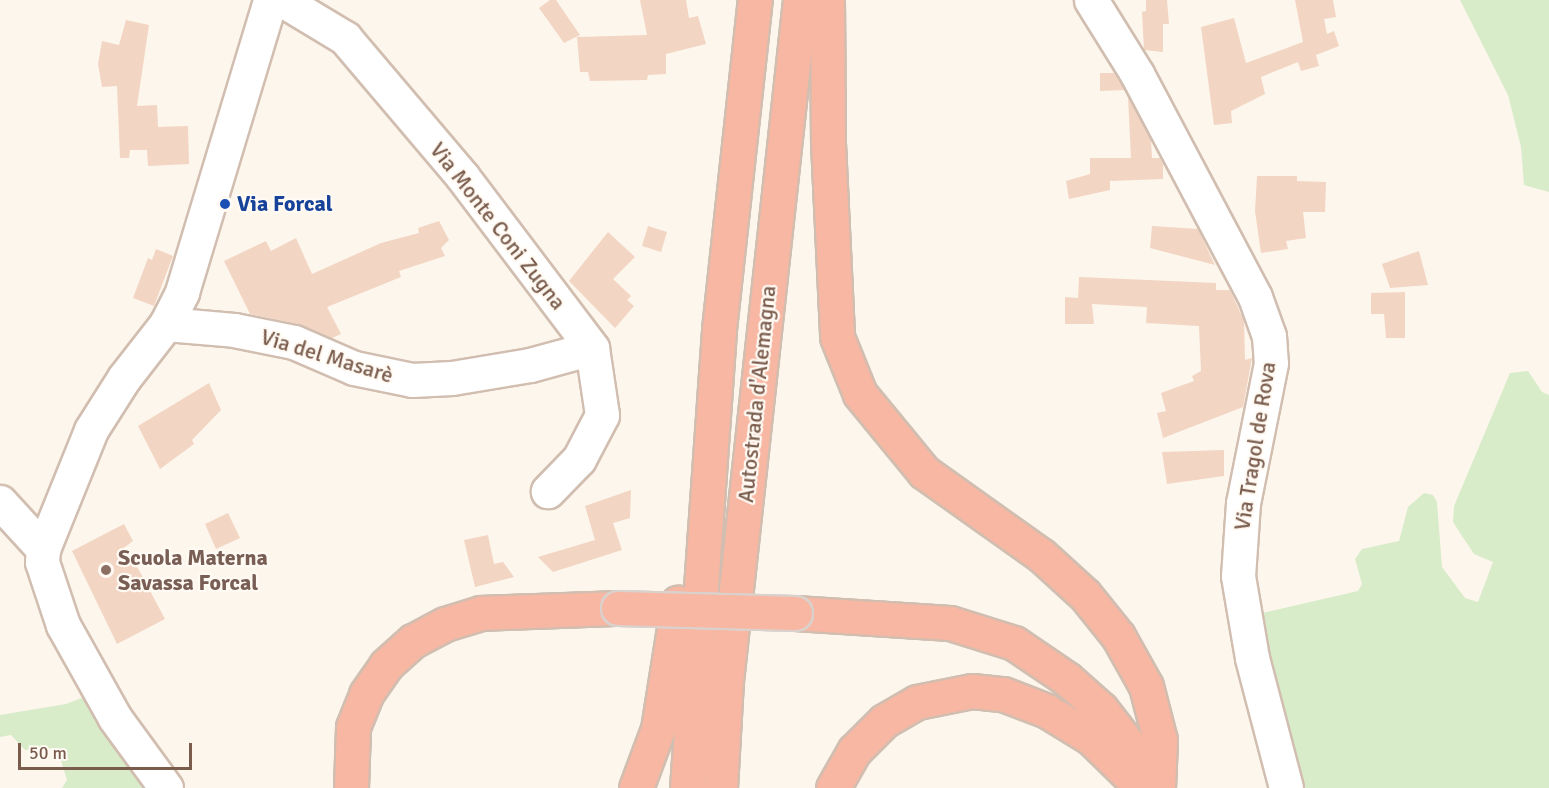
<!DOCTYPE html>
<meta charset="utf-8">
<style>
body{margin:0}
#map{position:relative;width:1549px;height:788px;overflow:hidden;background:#fdf6ec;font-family:Signika,sans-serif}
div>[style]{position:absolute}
.green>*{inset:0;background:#d8ecc9}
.building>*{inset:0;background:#f3d5c3}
.roads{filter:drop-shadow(2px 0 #d1beb0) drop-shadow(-2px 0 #d1beb0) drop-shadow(0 2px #d1beb0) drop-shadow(0 -2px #d1beb0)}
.minor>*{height:33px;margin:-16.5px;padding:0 16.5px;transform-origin:16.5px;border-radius:16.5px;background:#fff}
.highway>*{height:33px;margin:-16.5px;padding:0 16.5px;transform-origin:16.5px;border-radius:16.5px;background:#f7b7a3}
.bridges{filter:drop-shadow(2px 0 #dad1cd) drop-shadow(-2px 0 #dad1cd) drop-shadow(0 2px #dad1cd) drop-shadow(0 -2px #dad1cd)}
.highway-bridge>*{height:33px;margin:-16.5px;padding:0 16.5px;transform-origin:16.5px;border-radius:16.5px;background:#f7b7a3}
.dots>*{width:16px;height:16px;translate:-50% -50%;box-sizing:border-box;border:3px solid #fffaf3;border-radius:50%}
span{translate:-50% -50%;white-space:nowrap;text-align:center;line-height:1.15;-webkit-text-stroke:4.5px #fffaf3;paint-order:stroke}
.transit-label{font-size:22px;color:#164399;font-weight:700}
.left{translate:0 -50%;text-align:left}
.street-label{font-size:22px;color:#7a5c4d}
.education-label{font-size:22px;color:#785e54;font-weight:700}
.scale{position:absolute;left:18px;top:743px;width:174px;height:27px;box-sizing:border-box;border:3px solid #7a5c4d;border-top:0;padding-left:8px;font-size:18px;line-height:21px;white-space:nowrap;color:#7a5c4d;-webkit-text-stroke:4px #fffaf3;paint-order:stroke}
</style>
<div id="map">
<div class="green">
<div style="clip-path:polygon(1460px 0,1549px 0,1549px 192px,1524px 185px,1521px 147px,1508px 95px)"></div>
<div style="clip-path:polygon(1528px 371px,1542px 392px,1549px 395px,1549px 788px,1297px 788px,1258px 614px,1358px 591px,1362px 584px,1355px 559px,1362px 549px,1399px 541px,1408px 507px,1424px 493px,1433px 495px,1437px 502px,1442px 567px,1465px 598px,1478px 602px,1493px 562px,1474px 554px,1464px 539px,1453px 522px,1454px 506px,1510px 373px)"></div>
<div style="clip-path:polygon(92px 694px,152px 788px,62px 788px,67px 780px,57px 748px,25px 750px,11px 735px,0 737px,0 715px,66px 704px)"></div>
</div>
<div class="building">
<div style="clip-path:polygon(550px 0,556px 0,580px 35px,564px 43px,539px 8px)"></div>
<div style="clip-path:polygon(640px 0,686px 0,689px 18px,698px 16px,706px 44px,666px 54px,666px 74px,648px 75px,647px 80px,590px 81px,588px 72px,580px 72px,577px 37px,647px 35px)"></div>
<div style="clip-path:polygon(1146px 0,1167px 0,1169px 24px,1163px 24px,1163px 52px,1144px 50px,1142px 12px,1146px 11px)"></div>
<div style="clip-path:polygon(1295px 0,1333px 0,1336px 17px,1324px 19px,1327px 34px,1334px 31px,1339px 46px,1316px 55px,1319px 66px,1301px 71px,1298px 62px,1261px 77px,1265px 94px,1231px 111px,1232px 123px,1214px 125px,1201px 27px,1234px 18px,1246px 63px,1303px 42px)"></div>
<div style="clip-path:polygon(126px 20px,149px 25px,137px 106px,157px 105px,158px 127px,188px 126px,189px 164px,148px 166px,147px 150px,130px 150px,129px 158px,120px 158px,117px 86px,102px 87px,98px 64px,102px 41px,119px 45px)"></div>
<div style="clip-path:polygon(1100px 73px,1114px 73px,1125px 90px,1100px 91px)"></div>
<div style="clip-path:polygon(1128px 97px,1151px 140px,1152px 158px,1160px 158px,1163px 164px,1163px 179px,1110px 181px,1110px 190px,1069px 199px,1066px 181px,1090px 174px,1090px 158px,1131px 158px)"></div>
<div style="clip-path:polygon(1257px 176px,1297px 176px,1297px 181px,1326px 182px,1325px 212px,1303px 212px,1306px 238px,1286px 241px,1288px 249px,1261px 253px,1255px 211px)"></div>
<div style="clip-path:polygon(439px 221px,449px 240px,441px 248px,445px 256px,399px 271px,401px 277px,327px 307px,341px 334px,332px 338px,298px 324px,250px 314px,224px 261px,266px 241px,271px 251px,296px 238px,312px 274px,381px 243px,419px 233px,418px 228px)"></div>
<div style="clip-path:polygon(648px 226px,667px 232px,661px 252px,642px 246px)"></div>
<div style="clip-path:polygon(1152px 226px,1198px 229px,1215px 265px,1150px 248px)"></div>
<div style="clip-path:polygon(608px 232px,635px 257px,613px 279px,631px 296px,627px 300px,634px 306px,615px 328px,569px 281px)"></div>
<div style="clip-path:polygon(156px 249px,173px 256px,154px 306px,133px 298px,148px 258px,152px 260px)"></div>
<div style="clip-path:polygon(1419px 251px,1428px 285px,1390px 288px,1382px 264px)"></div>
<div style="clip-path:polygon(1079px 277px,1216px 283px,1216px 290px,1230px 290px,1244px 321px,1245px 360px,1252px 358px,1243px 407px,1163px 438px,1157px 413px,1166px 411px,1161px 393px,1194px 381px,1192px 376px,1201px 371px,1199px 326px,1146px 323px,1147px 307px,1092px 304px,1094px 324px,1065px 324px,1065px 297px,1078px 298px)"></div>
<div style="clip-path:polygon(1405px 292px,1405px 338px,1386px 338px,1384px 314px,1371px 314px,1371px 293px)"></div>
<div style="clip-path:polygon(209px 383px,221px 410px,192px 440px,194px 444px,160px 469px,138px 426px)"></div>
<div style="clip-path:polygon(1224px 450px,1224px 476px,1167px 484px,1162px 452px)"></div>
<div style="clip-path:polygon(631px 490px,630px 518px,613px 523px,622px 550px,553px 572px,538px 557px,595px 540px,585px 506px)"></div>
<div style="clip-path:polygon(228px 513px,240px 538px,216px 549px,205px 524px)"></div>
<div style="clip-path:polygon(124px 524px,133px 541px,121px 550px,128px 561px,133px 559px,165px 619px,117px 644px,72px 551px)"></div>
<div style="clip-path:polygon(488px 535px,494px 564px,503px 562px,514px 577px,475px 587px,464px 540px)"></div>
</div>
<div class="roads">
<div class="minor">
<div style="left:282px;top:0;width:74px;rotate:31.1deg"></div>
<div style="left:345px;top:38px;width:181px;rotate:49.7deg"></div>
<div style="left:462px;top:176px;width:216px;rotate:52.9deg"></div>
<div style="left:592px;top:348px;width:68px;rotate:81.5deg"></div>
<div style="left:602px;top:415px;width:50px;rotate:117.6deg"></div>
<div style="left:579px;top:459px;width:45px;rotate:134.1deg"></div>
<div style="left:1091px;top:0;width:87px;rotate:58.1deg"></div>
<div style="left:1137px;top:74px;width:252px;rotate:62.1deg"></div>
<div style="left:1255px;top:297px;width:41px;rotate:70.3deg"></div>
<div style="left:1269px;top:336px;width:27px;rotate:86deg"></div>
<div style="left:1271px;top:363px;width:143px;rotate:101.3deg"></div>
<div style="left:1243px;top:503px;width:73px;rotate:93.9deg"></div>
<div style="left:1238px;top:576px;width:83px;rotate:80.3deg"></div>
<div style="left:1252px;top:658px;width:134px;rotate:75.3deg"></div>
<div style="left:166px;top:324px;width:68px;rotate:5deg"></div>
<div style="left:234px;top:330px;width:61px;rotate:11.3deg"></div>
<div style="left:294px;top:342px;width:65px;rotate:23.4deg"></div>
<div style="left:354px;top:368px;width:59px;rotate:11.7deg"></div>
<div style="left:412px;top:380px;width:40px;rotate:-2.9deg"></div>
<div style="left:452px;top:378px;width:79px;rotate:-9.5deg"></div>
<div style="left:530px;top:365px;width:64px;rotate:-15.3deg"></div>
<div style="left:0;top:502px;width:64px;rotate:47.5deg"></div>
<div style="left:166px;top:788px;width:87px;rotate:-126.1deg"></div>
<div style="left:115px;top:718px;width:107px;rotate:-119.2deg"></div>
<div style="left:63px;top:625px;width:66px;rotate:-108.4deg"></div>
<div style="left:42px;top:562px;width:13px;rotate:-86deg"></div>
<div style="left:43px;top:549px;width:128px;rotate:-68deg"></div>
<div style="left:91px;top:430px;width:62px;rotate:-57.6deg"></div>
<div style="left:124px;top:378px;width:68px;rotate:-52.1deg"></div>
<div style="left:166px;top:324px;width:36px;rotate:-63deg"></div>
<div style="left:182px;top:292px;width:305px;rotate:-73.2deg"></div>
</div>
<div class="highway">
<div style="left:827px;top:0;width:143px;rotate:89.6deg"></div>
<div style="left:828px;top:143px;width:194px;rotate:87.3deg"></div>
<div style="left:837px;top:337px;width:61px;rotate:68deg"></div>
<div style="left:860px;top:394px;width:101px;rotate:50.6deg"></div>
<div style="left:924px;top:472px;width:143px;rotate:35.4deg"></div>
<div style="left:1041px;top:555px;width:59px;rotate:42.3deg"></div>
<div style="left:1085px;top:595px;width:53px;rotate:51.2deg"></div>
<div style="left:1118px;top:636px;width:57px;rotate:60.8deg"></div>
<div style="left:1146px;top:686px;width:56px;rotate:75.5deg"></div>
<div style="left:1160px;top:740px;width:48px;rotate:92.4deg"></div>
<div style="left:795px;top:613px;width:155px;rotate:3.7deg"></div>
<div style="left:950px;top:623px;width:67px;rotate:17.4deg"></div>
<div style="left:1014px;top:643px;width:64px;rotate:34.2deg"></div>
<div style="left:1067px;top:679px;width:45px;rotate:41.4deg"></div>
<div style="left:1101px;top:709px;width:46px;rotate:52.1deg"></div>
<div style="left:1129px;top:745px;width:47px;rotate:65.1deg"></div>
<div style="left:351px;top:788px;width:61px;rotate:-88.1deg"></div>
<div style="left:353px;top:727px;width:35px;rotate:-68deg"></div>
<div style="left:366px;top:694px;width:35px;rotate:-55deg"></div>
<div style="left:386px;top:665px;width:36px;rotate:-42deg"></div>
<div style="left:413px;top:641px;width:36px;rotate:-28deg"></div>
<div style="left:445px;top:624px;width:38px;rotate:-17deg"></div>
<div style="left:481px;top:613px;width:137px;rotate:-2.1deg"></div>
<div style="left:636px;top:788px;width:63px;rotate:-69.6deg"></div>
<div style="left:658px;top:729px;width:128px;rotate:-81deg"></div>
<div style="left:687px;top:788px;width:460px;rotate:-86deg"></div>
<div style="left:719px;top:329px;width:331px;rotate:-83.8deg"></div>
<div style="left:720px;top:788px;width:107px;rotate:-86.8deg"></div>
<div style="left:726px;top:681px;width:685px;rotate:-83.8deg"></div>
<div style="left:833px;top:788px;width:43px;rotate:-60.4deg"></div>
<div style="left:854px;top:751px;width:42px;rotate:-45deg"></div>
<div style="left:884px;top:721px;width:38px;rotate:-30deg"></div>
<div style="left:917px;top:702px;width:56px;rotate:-11.3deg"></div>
<div style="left:972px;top:691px;width:31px;rotate:6deg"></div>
<div style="left:1003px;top:694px;width:47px;rotate:21.1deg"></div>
<div style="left:1047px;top:711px;width:52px;rotate:31.5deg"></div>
<div style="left:1091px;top:738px;width:59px;rotate:44.3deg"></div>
</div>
</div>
<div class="bridges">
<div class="highway-bridge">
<div style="left:618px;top:608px;width:177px;rotate:1.6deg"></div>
</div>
</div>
<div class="dots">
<div style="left:225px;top:204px;background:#1a4fb4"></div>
<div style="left:106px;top:570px;background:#8d6e63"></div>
</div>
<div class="transit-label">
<span class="left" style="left:237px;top:204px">Via Forcal</span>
</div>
<div class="street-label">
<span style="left:498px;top:226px;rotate:52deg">Via Monte Coni Zugna</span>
<span style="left:327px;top:356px;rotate:17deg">Via del Masarè</span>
<span style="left:757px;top:394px;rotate:-84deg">Autostrada d'Alemagna</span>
<span style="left:1255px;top:446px;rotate:-81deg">Via Tragol de Rova</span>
</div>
<div class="education-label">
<span class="left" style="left:118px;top:570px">Scuola Materna<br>Savassa Forcal</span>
</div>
<div class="scale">50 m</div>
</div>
